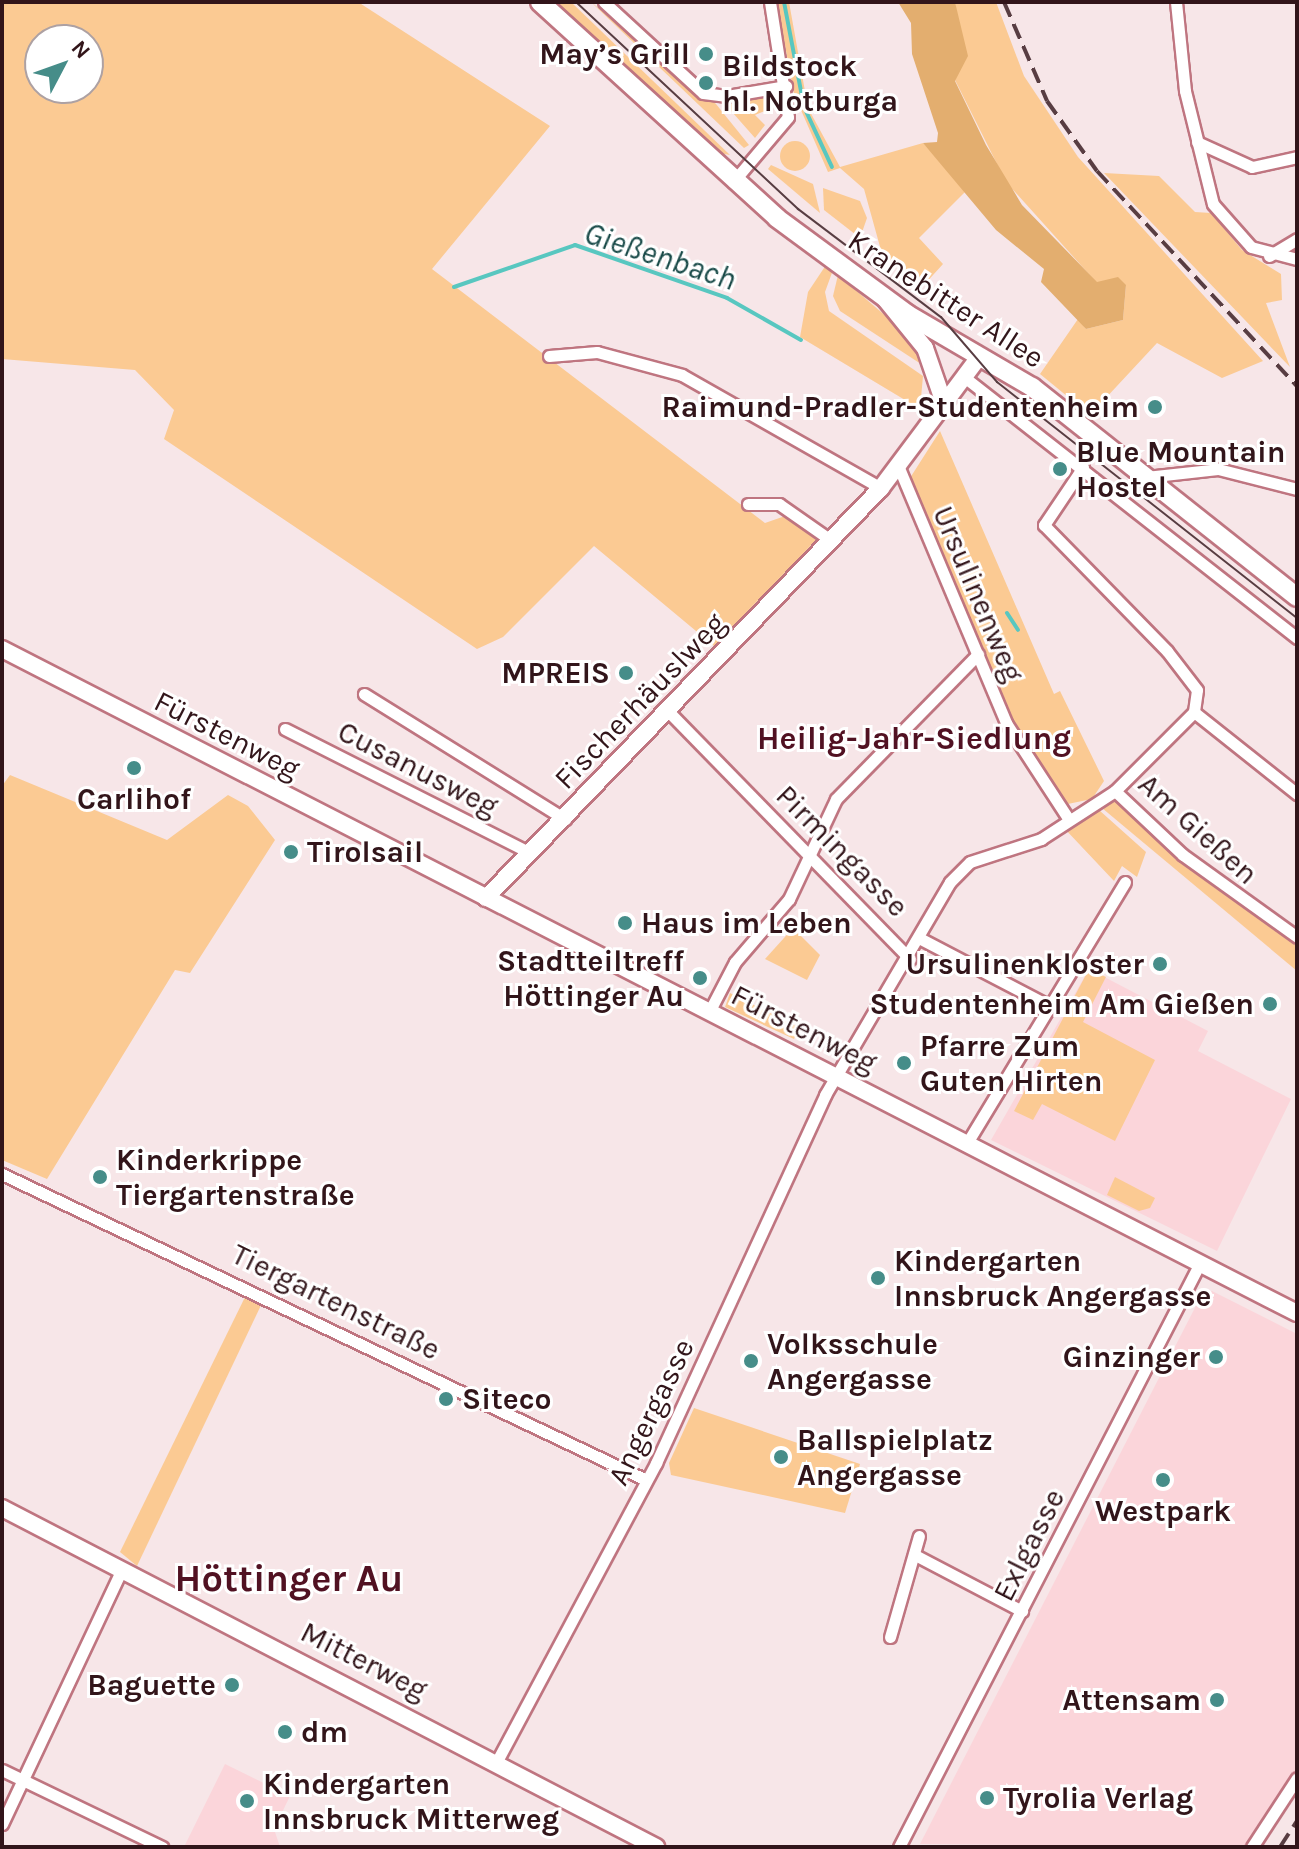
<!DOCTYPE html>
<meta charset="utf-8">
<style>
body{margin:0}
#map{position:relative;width:1299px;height:1849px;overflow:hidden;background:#f7e6e8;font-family:Karla,sans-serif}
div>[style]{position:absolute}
.built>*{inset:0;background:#fbd5da}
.green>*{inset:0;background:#fbca93}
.round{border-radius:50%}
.forest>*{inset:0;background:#e3ae6f}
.stream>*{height:4px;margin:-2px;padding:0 2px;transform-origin:2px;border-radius:2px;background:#58c7c0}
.roads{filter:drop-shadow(2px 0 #bf7580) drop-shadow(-2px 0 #bf7580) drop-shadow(0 2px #bf7580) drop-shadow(0 -2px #bf7580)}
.street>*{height:11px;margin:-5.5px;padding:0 5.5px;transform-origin:5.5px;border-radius:5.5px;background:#fff}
.secondary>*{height:16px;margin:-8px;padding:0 8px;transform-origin:8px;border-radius:8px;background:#fff}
.primary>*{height:18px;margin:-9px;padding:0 9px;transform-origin:9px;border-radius:9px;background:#fff}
.tram>*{height:2px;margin:-1px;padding:0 1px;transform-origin:1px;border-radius:1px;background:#583d42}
.rail>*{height:4px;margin-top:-2px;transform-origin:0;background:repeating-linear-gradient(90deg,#583d42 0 16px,transparent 0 24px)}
.dots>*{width:22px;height:22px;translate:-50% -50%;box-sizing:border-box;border:4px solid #fff;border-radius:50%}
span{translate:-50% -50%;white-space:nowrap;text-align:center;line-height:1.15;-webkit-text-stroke:6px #fff;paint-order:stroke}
.poi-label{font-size:30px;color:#32151a;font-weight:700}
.right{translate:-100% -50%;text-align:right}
.left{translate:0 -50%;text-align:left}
.street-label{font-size:30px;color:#32151a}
.water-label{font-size:32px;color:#194a48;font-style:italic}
.neighbourhood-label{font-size:32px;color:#511122;font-weight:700}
.district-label{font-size:38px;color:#511122;font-weight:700}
.frame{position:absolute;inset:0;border:4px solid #32151a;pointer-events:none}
.north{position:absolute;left:24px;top:24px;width:80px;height:80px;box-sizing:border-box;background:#fff;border:2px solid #ada1a3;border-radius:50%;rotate:49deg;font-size:22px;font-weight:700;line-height:32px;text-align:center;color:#32151a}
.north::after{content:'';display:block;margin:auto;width:28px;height:36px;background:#468d89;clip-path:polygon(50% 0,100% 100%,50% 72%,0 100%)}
</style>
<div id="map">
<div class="built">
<div style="clip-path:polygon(1089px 969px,1208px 1031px,1198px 1051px,1291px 1099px,1217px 1251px,991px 1140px)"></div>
<div style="clip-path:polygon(1212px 1291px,1297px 1334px,1297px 1772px,1246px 1847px,920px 1844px,1202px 1294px)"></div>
<div style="clip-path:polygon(225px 1764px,290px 1796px,274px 1829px,280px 1847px,184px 1847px)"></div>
</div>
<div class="green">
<div style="clip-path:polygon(evenodd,2px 2px,358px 2px,550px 126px,432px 269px,765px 523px,788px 515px,818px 538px,714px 646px,594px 546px,503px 637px,477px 649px,164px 439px,174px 410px,135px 370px,2px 359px,2px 2px,40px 40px,88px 40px,88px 88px,40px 88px,40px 40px)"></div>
<div style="clip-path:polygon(550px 2px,571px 2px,730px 155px,719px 153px)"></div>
<div style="clip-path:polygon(591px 2px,716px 104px,749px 145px,744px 148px)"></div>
<div style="clip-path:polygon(777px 2px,789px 2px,808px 108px,840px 167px,923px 143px,967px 190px,919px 238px,943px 264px,924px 285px,882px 254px,864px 189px,840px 168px,828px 172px,794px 94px)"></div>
<div style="clip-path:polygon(955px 2px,996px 2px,1024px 76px,1078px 157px,1263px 361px,1222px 378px,1157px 343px,1090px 415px,1040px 374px,1078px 319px,1086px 329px,1123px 320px,1126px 285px,1097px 283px,1006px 182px,955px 80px,961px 64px)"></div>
<div style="clip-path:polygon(764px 95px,777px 106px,755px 115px,765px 125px,755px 138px,725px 104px)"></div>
<div class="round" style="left:780px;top:141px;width:30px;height:30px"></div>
<div style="clip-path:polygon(771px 165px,813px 184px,820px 213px,768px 169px)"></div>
<div style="clip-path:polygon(1104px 173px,1159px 176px,1195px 212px,1211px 213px,1242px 250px,1281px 274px,1282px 300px,1266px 303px,1290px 367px)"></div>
<div style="clip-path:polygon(823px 188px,860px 201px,867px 218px,860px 238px,824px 210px)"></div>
<div style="clip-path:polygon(826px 265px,833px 270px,825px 292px,829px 311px,923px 376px,920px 409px,800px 337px,808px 292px)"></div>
<div style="clip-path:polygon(838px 275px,916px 342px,924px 366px,840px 311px,833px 296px)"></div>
<div style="clip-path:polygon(940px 431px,1054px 694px,1060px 691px,1104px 781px,1092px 799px,1058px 806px,1025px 759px,978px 654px,910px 478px)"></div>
<div style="clip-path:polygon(10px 775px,167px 840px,228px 795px,248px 806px,275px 840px,190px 973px,175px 970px,47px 1179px,2px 1160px,2px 786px)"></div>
<div style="clip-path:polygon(1116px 797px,1297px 937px,1297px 971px,1102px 808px)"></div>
<div style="clip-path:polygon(1099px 810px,1146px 852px,1137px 877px,1122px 866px,1114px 881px,1064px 828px)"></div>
<div style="clip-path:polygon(793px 928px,820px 955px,807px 980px,765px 959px)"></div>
<div style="clip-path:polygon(1089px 969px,1106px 977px,1083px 1022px,1155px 1060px,1115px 1141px,1042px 1104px,1033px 1120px,1014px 1111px)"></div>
<div style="clip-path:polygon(730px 993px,800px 1028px,794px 1039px,725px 1007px)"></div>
<div style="clip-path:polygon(1115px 1177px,1155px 1198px,1150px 1208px,1139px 1211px,1107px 1195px)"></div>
<div style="clip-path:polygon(247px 1293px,263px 1301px,137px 1566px,120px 1552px)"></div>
<div style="clip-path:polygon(694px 1408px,860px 1464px,845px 1513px,671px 1475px,669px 1463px)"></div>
</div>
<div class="forest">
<div style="clip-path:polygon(898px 2px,955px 2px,968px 56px,955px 81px,986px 145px,1022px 205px,1097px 282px,1118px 277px,1126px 285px,1123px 320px,1086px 329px,1041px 282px,1044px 269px,996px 230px,923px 143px,937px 142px,938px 133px,912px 54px,911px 23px)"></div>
</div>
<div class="stream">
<div style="left:784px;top:2px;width:107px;rotate:79.2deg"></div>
<div style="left:804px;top:107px;width:66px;rotate:65deg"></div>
<div style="left:454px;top:287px;width:128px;rotate:-19.1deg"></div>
<div style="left:575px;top:245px;width:161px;rotate:19.2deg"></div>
<div style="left:727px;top:298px;width:85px;rotate:29.6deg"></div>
<div style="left:1007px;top:613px;width:20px;rotate:57deg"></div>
</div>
<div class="roads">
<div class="street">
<div style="left:604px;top:2px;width:134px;rotate:42.6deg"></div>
<div style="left:703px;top:93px;width:24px;rotate:7deg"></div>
<div style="left:727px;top:96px;width:60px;rotate:-9.6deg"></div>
<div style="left:1176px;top:2px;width:89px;rotate:84.2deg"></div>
<div style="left:1185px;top:91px;width:116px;rotate:76.1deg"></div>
<div style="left:1213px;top:204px;width:57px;rotate:48.5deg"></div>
<div style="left:1251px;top:247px;width:48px;rotate:14.6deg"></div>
<div style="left:1197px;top:142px;width:60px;rotate:24.4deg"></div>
<div style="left:1252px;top:167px;width:46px;rotate:-12.5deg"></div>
<div style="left:733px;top:182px;width:85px;rotate:-49.8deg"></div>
<div style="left:788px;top:117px;width:116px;rotate:-98.9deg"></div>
<div style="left:1269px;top:256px;width:33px;rotate:-31deg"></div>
<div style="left:549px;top:356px;width:48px;rotate:-4.8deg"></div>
<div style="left:597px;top:352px;width:88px;rotate:15.1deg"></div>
<div style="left:682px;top:375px;width:229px;rotate:29.6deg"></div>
<div style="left:968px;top:380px;width:418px;rotate:38.1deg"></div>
<div style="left:1083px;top:467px;width:70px;rotate:123.9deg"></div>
<div style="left:1044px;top:525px;width:176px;rotate:45.7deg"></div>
<div style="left:1167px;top:651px;width:49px;rotate:52.4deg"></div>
<div style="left:1197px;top:690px;width:22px;rotate:98deg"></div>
<div style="left:1194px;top:712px;width:132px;rotate:38.5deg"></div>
<div style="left:899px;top:468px;width:277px;rotate:67.2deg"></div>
<div style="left:1006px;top:723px;width:113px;rotate:56.9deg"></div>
<div style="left:1146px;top:477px;width:72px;rotate:-6.3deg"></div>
<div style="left:1218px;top:469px;width:81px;rotate:14.2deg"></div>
<div style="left:748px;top:504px;width:31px"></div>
<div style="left:779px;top:504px;width:65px;rotate:34.9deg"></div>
<div style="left:364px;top:694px;width:237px;rotate:31.9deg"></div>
<div style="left:669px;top:712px;width:345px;rotate:45.7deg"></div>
<div style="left:1194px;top:712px;width:112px;rotate:135deg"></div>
<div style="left:1115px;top:791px;width:93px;rotate:43.3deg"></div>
<div style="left:1183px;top:855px;width:140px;rotate:35.7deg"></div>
<div style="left:285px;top:729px;width:273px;rotate:26.8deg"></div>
<div style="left:921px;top:939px;width:143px;rotate:27.5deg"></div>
<div style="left:709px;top:1012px;width:56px;rotate:-62.5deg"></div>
<div style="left:735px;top:962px;width:83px;rotate:-49.4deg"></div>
<div style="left:789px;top:899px;width:110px;rotate:-64.8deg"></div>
<div style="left:836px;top:799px;width:203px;rotate:-45.6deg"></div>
<div style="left:967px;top:1143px;width:305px;rotate:-58.8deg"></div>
<div style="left:2px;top:1174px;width:713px;rotate:25.41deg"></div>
<div style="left:915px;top:1555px;width:121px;rotate:27.6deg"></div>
<div style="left:890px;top:1637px;width:105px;rotate:-74deg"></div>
<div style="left:497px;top:1761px;width:338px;rotate:-61.9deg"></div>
<div style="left:656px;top:1463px;width:405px;rotate:-65.3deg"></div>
<div style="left:825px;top:1095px;width:247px;rotate:-59.6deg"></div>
<div style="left:950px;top:882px;width:28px;rotate:-45deg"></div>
<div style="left:970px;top:862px;width:75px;rotate:-17.9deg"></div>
<div style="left:1041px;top:839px;width:88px;rotate:-33deg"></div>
<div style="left:2px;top:1770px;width:178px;rotate:25.7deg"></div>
<div style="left:2px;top:1824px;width:282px;rotate:-64.8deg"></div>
<div style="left:899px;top:1847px;width:655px;rotate:-62.73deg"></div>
<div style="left:1252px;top:1847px;width:82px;rotate:-56.9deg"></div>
</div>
<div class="secondary">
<div style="left:885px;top:299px;width:63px;rotate:50.8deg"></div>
<div style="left:925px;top:348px;width:61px;rotate:71deg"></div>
<div style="left:2px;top:649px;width:1455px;rotate:27.15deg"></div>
<div style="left:486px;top:898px;width:569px;rotate:-46.07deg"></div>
<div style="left:881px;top:488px;width:164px;rotate:-53.2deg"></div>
<div style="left:2px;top:1508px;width:737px;rotate:27.4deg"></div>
</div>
<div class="primary">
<div style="left:540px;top:2px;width:321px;rotate:42.3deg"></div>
<div style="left:777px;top:218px;width:162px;rotate:36.4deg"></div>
<div style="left:907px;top:314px;width:145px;rotate:30.3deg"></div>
<div style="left:1032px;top:387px;width:338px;rotate:38.4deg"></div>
</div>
</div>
<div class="tram">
<div style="left:576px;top:2px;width:304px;rotate:43deg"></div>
<div style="left:798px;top:209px;width:179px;rotate:37.1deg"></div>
<div style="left:941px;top:317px;width:86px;rotate:49.3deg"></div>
<div style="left:997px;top:382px;width:382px;rotate:38.2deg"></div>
</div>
<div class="rail">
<div style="left:1004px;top:2px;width:108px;rotate:66.5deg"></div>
<div style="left:1047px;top:101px;width:86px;rotate:54.5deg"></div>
<div style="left:1097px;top:171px;width:294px;rotate:47.1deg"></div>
<div style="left:1280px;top:1847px;width:31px;rotate:-57deg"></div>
</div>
<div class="dots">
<div style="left:706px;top:54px;background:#468d89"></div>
<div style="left:706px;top:83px;background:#468d89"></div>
<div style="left:1155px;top:407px;background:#468d89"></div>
<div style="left:1060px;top:469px;background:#468d89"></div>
<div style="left:626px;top:673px;background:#468d89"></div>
<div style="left:134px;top:768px;background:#468d89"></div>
<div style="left:291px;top:852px;background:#468d89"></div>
<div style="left:625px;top:923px;background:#468d89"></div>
<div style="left:1160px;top:964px;background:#468d89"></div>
<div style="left:700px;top:978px;background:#468d89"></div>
<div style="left:1270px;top:1004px;background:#468d89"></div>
<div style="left:904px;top:1063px;background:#468d89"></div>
<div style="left:100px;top:1177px;background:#468d89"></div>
<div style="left:878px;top:1278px;background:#468d89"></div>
<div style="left:1216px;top:1357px;background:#468d89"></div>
<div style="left:751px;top:1361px;background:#468d89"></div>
<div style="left:446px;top:1399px;background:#468d89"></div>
<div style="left:781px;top:1457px;background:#468d89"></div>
<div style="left:1163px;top:1480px;background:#468d89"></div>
<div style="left:232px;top:1685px;background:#468d89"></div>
<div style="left:1217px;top:1700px;background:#468d89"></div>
<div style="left:285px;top:1732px;background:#468d89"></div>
<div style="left:987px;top:1798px;background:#468d89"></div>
<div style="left:247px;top:1801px;background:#468d89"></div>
</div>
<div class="poi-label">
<span class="right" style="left:690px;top:54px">May’s Grill</span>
<span class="left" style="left:722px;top:83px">Bildstock<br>hl. Notburga</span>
<span class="right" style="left:1139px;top:407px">Raimund-Pradler-Studentenheim</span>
<span class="left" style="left:1076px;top:469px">Blue Mountain<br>Hostel</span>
<span class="right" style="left:610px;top:673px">MPREIS</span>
<span style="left:134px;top:799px">Carlihof</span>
<span class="left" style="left:307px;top:852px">Tirolsail</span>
<span class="left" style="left:641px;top:923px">Haus im Leben</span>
<span class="right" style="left:684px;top:978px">Stadtteiltreff<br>Höttinger Au</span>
<span class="right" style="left:1144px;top:964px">Ursulinenkloster</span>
<span class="right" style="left:1254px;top:1004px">Studentenheim Am Gießen</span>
<span class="left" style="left:920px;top:1063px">Pfarre Zum<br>Guten Hirten</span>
<span class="left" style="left:116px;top:1177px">Kinderkrippe<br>Tiergartenstraße</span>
<span class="left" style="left:894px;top:1278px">Kindergarten<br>Innsbruck Angergasse</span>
<span class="left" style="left:767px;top:1361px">Volksschule<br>Angergasse</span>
<span class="right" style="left:1200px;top:1357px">Ginzinger</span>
<span class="left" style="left:462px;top:1399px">Siteco</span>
<span class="left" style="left:797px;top:1457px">Ballspielplatz<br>Angergasse</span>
<span style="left:1163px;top:1511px">Westpark</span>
<span class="right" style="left:216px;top:1685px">Baguette</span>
<span class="right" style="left:1201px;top:1700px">Attensam</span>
<span class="left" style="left:301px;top:1732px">dm</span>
<span class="left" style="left:263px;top:1801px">Kindergarten<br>Innsbruck Mitterweg</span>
<span class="left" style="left:1003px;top:1798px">Tyrolia Verlag</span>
</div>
<div class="street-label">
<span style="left:946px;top:299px;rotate:33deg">Kranebitter Allee</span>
<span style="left:978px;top:594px;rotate:67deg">Ursulinenweg</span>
<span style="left:640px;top:701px;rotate:-46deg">Fischerhäuslweg</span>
<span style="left:227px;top:735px;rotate:27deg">Fürstenweg</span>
<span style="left:418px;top:769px;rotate:27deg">Cusanusweg</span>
<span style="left:1198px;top:829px;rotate:42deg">Am Gießen</span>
<span style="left:842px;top:851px;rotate:45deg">Pirmingasse</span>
<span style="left:804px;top:1029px;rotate:27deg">Fürstenweg</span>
<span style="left:336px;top:1302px;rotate:26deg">Tiergartenstraße</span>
<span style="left:651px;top:1412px;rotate:-64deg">Angergasse</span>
<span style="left:1029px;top:1545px;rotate:-63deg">Exlgasse</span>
<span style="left:364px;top:1661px;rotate:27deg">Mitterweg</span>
</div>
<div class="water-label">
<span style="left:660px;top:257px;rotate:18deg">Gießenbach</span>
</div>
<div class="neighbourhood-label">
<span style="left:914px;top:739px">Heilig-Jahr-Siedlung</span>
</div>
<div class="district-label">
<span style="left:289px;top:1579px">Höttinger Au</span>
</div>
<div class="frame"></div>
<div class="north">N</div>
</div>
